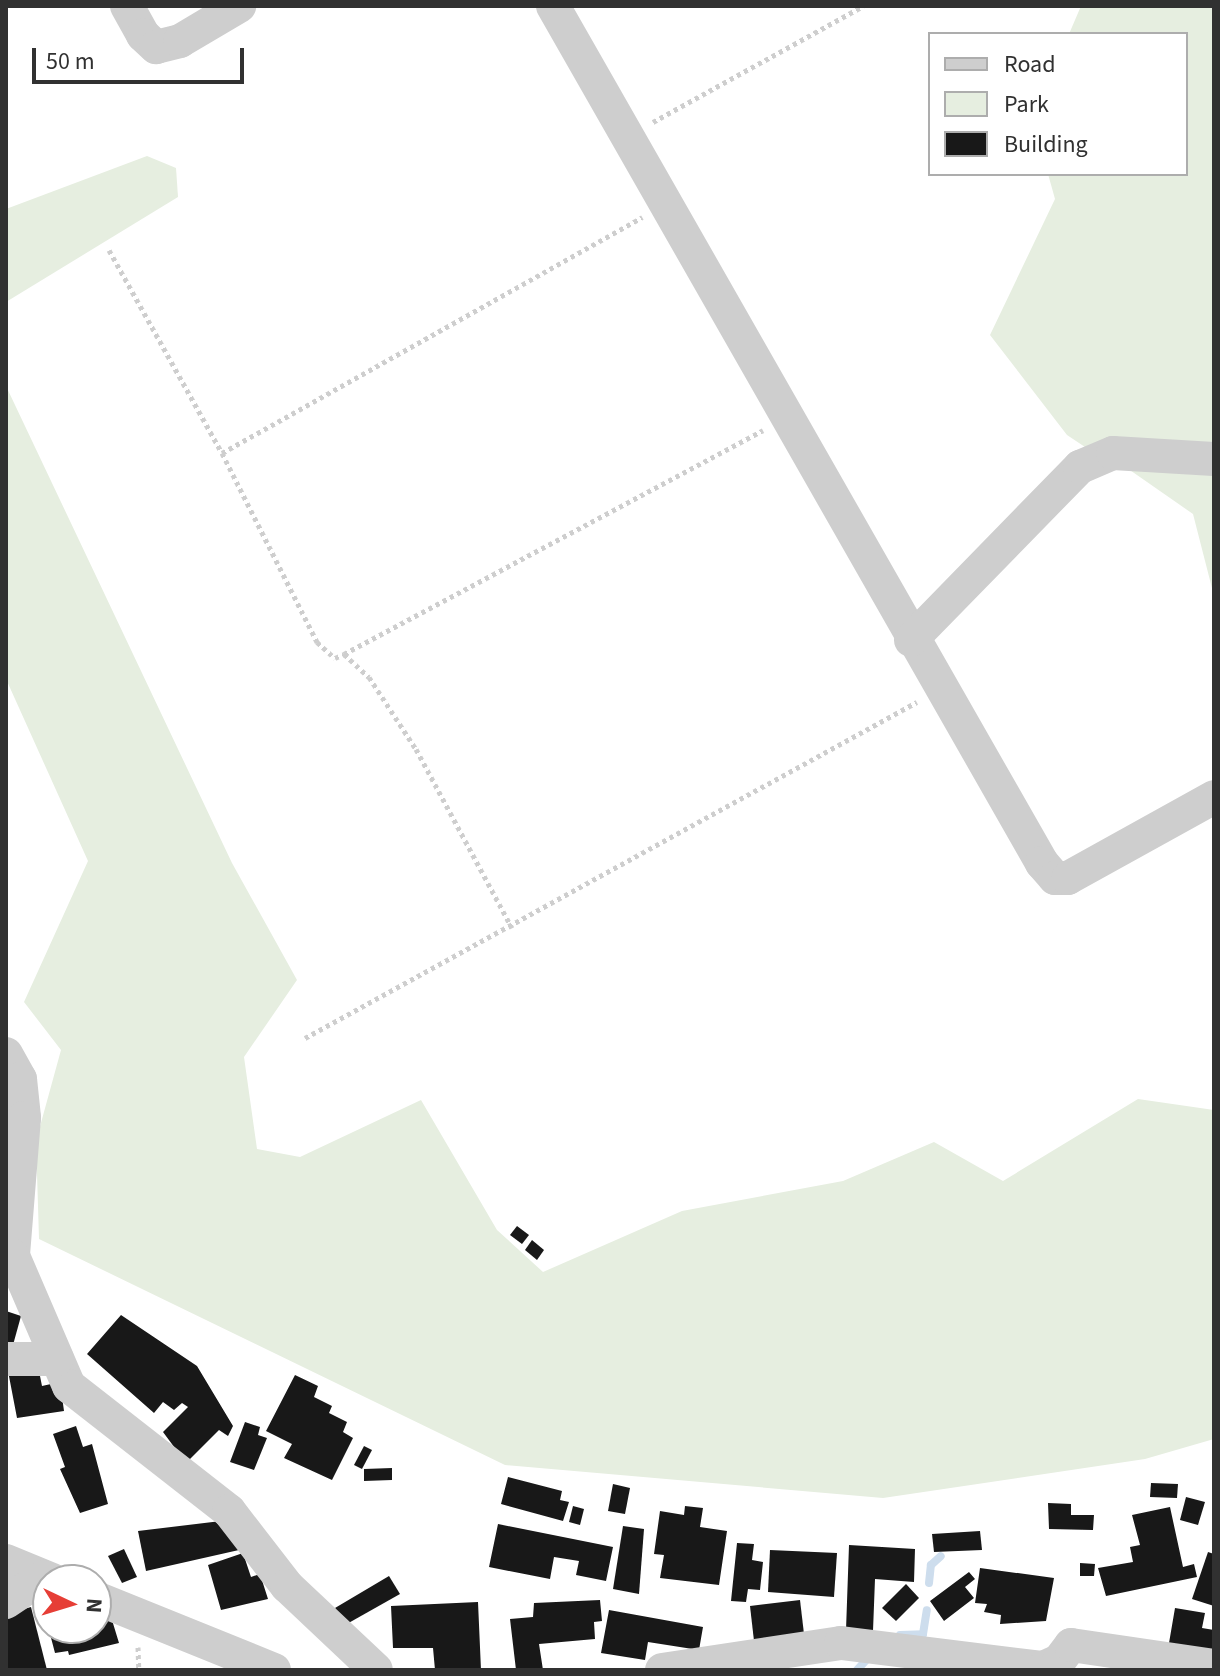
<!DOCTYPE html>
<style>
body{margin:0}
#map{position:relative;width:1220px;height:1676px;overflow:hidden;background:#fff;font-family:"Source Sans 3",sans-serif}
div>[style]{position:absolute}
.green>*{inset:0;background:#e6eee0}
.stream>*{height:8px;margin:-4px;padding:0 4px;transform-origin:4px;border-radius:4px;background:#cddded}
.building>*{inset:0;background:#181818}
.path>*{height:5px;margin-top:-2.5px;transform-origin:0;background:repeating-linear-gradient(90deg,#cecece 0 4px,transparent 0 8px)}
.street>*{height:34px;margin:-17px;padding:0 17px;transform-origin:17px;border-radius:17px;background:#cecece}
span{translate:-50% -50%;white-space:nowrap;text-align:center;line-height:1.15;-webkit-text-stroke:8px #fff;paint-order:stroke}
.frame{position:absolute;inset:0;border:8px solid #313131;pointer-events:none}
.legend{position:absolute;left:928px;top:32px;width:260px;height:144px;box-sizing:border-box;background:#fff;border:2px solid #adadad;margin:0;padding:10px 14px;list-style:none;font-size:24px;color:#313131}
.legend li{display:flex;align-items:center;gap:16px;height:40px}
.legend b{width:40px;border:2px solid #adadad}
.north{position:absolute;left:32px;top:1564px;width:80px;height:80px;box-sizing:border-box;background:#fff;border:2px solid #adadad;border-radius:50%;rotate:94deg;font-size:22px;font-weight:700;line-height:32px;text-align:center;color:#313131}
.north::after{content:'';display:block;margin:auto;width:28px;height:36px;background:#e63e36;clip-path:polygon(50% 0,100% 100%,50% 72%,0 100%)}
.scale{position:absolute;left:32px;top:48px;width:212px;height:36px;box-sizing:border-box;border:4px solid #313131;border-top:0;padding-left:10px;font-size:24px;line-height:28px;white-space:nowrap;color:#313131;-webkit-text-stroke:6px #fff;paint-order:stroke}
</style>
<div id="map">
<div class="green">
<div style="clip-path:polygon(1081px 6px,1214px 6px,1214px 453px,1094px 453px,1067px 435px,990px 335px,1055px 199px,1048px 174px,1186px 174px,1186px 34px,1069px 34px)"></div>
<div style="clip-path:polygon(147px 156px,176px 168px,178px 197px,6px 302px,6px 209px)"></div>
<div style="clip-path:polygon(6px 386px,232px 863px,297px 980px,244px 1057px,257px 1149px,300px 1157px,421px 1100px,497px 1230px,543px 1272px,682px 1211px,843px 1181px,934px 1142px,1003px 1181px,1138px 1099px,1214px 1110px,1214px 1439px,1145px 1459px,883px 1498px,505px 1465px,39px 1239px,36px 1141px,61px 1050px,24px 1002px,88px 861px,6px 679px)"></div>
<div style="clip-path:polygon(1114px 459px,1214px 467px,1214px 596px,1193px 514px)"></div>
</div>
<div class="stream">
<div style="left:929px;top:1583px;width:18px;rotate:-84deg"></div>
<div style="left:931px;top:1565px;width:13px;rotate:-42deg"></div>
<div style="left:900px;top:1635px;width:23px;rotate:-2deg"></div>
<div style="left:923px;top:1634px;width:24px;rotate:-81deg"></div>
<div style="left:857px;top:1670px;width:16px;rotate:-47deg"></div>
</div>
<div class="building">
<div style="clip-path:polygon(517px 1226px,529px 1235px,522px 1244px,510px 1235px)"></div>
<div style="clip-path:polygon(532px 1240px,544px 1250px,537px 1260px,525px 1250px)"></div>
<div style="clip-path:polygon(6px 1311px,21px 1316px,13px 1345px,6px 1344px)"></div>
<div style="clip-path:polygon(121px 1315px,197px 1366px,233px 1426px,228px 1436px,219px 1430px,186px 1463px,163px 1432px,188px 1407px,182px 1403px,174px 1410px,163px 1402px,154px 1413px,87px 1354px)"></div>
<div style="clip-path:polygon(38px 1366px,42px 1386px,60px 1382px,64px 1411px,17px 1418px,8px 1371px)"></div>
<div style="clip-path:polygon(295px 1375px,318px 1386px,314px 1397px,332px 1406px,329px 1413px,347px 1422px,343px 1432px,353px 1438px,332px 1480px,284px 1458px,292px 1444px,266px 1431px)"></div>
<div style="clip-path:polygon(245px 1422px,260px 1427px,258px 1435px,267px 1438px,254px 1470px,230px 1462px)"></div>
<div style="clip-path:polygon(76px 1426px,83px 1447px,92px 1444px,108px 1504px,80px 1513px,60px 1469px,65px 1467px,53px 1434px)"></div>
<div style="clip-path:polygon(364px 1446px,372px 1450px,362px 1469px,354px 1465px)"></div>
<div style="clip-path:polygon(392px 1468px,392px 1480px,364px 1481px,364px 1469px)"></div>
<div style="clip-path:polygon(508px 1477px,562px 1491px,560px 1500px,569px 1502px,563px 1521px,501px 1504px)"></div>
<div style="clip-path:polygon(1151px 1483px,1178px 1484px,1177px 1498px,1150px 1497px)"></div>
<div style="clip-path:polygon(613px 1484px,630px 1488px,625px 1514px,608px 1511px)"></div>
<div style="clip-path:polygon(1186px 1497px,1205px 1502px,1198px 1525px,1180px 1520px)"></div>
<div style="clip-path:polygon(1048px 1503px,1071px 1504px,1071px 1515px,1094px 1515px,1093px 1530px,1049px 1529px)"></div>
<div style="clip-path:polygon(573px 1506px,584px 1509px,580px 1525px,569px 1522px)"></div>
<div style="clip-path:polygon(685px 1506px,703px 1508px,700px 1527px,727px 1531px,719px 1585px,660px 1578px,664px 1555px,654px 1554px,660px 1511px,684px 1515px)"></div>
<div style="clip-path:polygon(1170px 1507px,1183px 1567px,1194px 1564px,1197px 1577px,1106px 1596px,1098px 1568px,1133px 1562px,1130px 1547px,1140px 1545px,1132px 1515px)"></div>
<div style="clip-path:polygon(221px 1521px,239px 1550px,146px 1571px,138px 1531px)"></div>
<div style="clip-path:polygon(498px 1524px,613px 1547px,606px 1581px,576px 1575px,579px 1561px,554px 1557px,550px 1579px,489px 1567px)"></div>
<div style="clip-path:polygon(623px 1526px,644px 1529px,639px 1594px,613px 1589px)"></div>
<div style="clip-path:polygon(980px 1531px,982px 1550px,934px 1552px,932px 1534px)"></div>
<div style="clip-path:polygon(737px 1543px,754px 1544px,752px 1560px,763px 1562px,760px 1590px,748px 1589px,746px 1602px,731px 1601px)"></div>
<div style="clip-path:polygon(849px 1545px,915px 1549px,914px 1582px,875px 1579px,873px 1631px,846px 1630px)"></div>
<div style="clip-path:polygon(124px 1549px,137px 1577px,122px 1583px,108px 1556px)"></div>
<div style="clip-path:polygon(770px 1550px,837px 1553px,834px 1597px,768px 1592px)"></div>
<div style="clip-path:polygon(1208px 1552px,1214px 1554px,1214px 1606px,1192px 1599px)"></div>
<div style="clip-path:polygon(243px 1553px,251px 1577px,260px 1574px,268px 1599px,221px 1610px,208px 1565px)"></div>
<div style="clip-path:polygon(1080px 1563px,1095px 1564px,1094px 1576px,1080px 1576px)"></div>
<div style="clip-path:polygon(980px 1568px,1054px 1578px,1046px 1621px,1000px 1624px,1001px 1615px,984px 1612px,987px 1604px,975px 1603px)"></div>
<div style="clip-path:polygon(969px 1572px,975px 1579px,965px 1587px,974px 1598px,944px 1621px,930px 1601px)"></div>
<div style="clip-path:polygon(389px 1576px,400px 1594px,345px 1625px,335px 1608px)"></div>
<div style="clip-path:polygon(906px 1584px,919px 1598px,896px 1621px,882px 1608px)"></div>
<div style="clip-path:polygon(600px 1600px,602px 1621px,594px 1622px,595px 1639px,539px 1644px,543px 1670px,516px 1670px,510px 1619px,533px 1617px,534px 1603px)"></div>
<div style="clip-path:polygon(800px 1600px,804px 1634px,754px 1641px,750px 1606px)"></div>
<div style="clip-path:polygon(478px 1602px,481px 1670px,435px 1670px,433px 1648px,393px 1648px,391px 1606px)"></div>
<div style="clip-path:polygon(31px 1607px,47px 1670px,7px 1670px,6px 1614px)"></div>
<div style="clip-path:polygon(1175px 1608px,1205px 1613px,1202px 1628px,1214px 1630px,1214px 1651px,1169px 1643px)"></div>
<div style="clip-path:polygon(609px 1610px,703px 1627px,699px 1650px,648px 1642px,645px 1660px,601px 1653px)"></div>
<div style="clip-path:polygon(96px 1614px,99px 1622px,112px 1620px,119px 1643px,69px 1655px,68px 1651px,55px 1653px,50px 1634px,57px 1628px,96px 1628px)"></div>
</div>
<div class="path">
<div style="left:653px;top:122px;width:240px;rotate:-28.9deg"></div>
<div style="left:109px;top:250px;width:232px;rotate:60.9deg"></div>
<div style="left:222px;top:453px;width:212px;rotate:63.3deg"></div>
<div style="left:317px;top:642px;width:24px;rotate:42deg"></div>
<div style="left:335px;top:658px;width:10px;rotate:-24deg"></div>
<div style="left:344px;top:654px;width:34px;rotate:43deg"></div>
<div style="left:369px;top:677px;width:86px;rotate:56.9deg"></div>
<div style="left:416px;top:749px;width:203px;rotate:61.8deg"></div>
<div style="left:222px;top:453px;width:482px;rotate:-29.3deg"></div>
<div style="left:344px;top:654px;width:475px;rotate:-28.1deg"></div>
<div style="left:305px;top:1038px;width:698px;rotate:-28.77deg"></div>
<div style="left:138px;top:1647px;width:23px;rotate:88deg"></div>
</div>
<div class="street">
<div style="left:127px;top:6px;width:33px;rotate:61deg"></div>
<div style="left:143px;top:35px;width:18px;rotate:43deg"></div>
<div style="left:156px;top:47px;width:25px;rotate:-14deg"></div>
<div style="left:180px;top:41px;width:69px;rotate:-30.7deg"></div>
<div style="left:553px;top:6px;width:987px;rotate:60.29deg"></div>
<div style="left:1042px;top:863px;width:20px;rotate:49deg"></div>
<div style="left:1055px;top:878px;width:13px"></div>
<div style="left:1068px;top:878px;width:167px;rotate:-29deg"></div>
<div style="left:911px;top:640px;width:242px;rotate:-45.7deg"></div>
<div style="left:1080px;top:467px;width:36px;rotate:-23deg"></div>
<div style="left:1113px;top:453px;width:101px;rotate:3.4deg"></div>
<div style="left:6px;top:1054px;width:29px;rotate:61deg"></div>
<div style="left:20px;top:1079px;width:39px;rotate:84deg"></div>
<div style="left:24px;top:1118px;width:138px;rotate:94.6deg"></div>
<div style="left:13px;top:1256px;width:142px;rotate:66.7deg"></div>
<div style="left:69px;top:1386px;width:203px;rotate:38deg"></div>
<div style="left:229px;top:1511px;width:95px;rotate:52.3deg"></div>
<div style="left:287px;top:1586px;width:122px;rotate:43.3deg"></div>
<div style="left:6px;top:1359px;width:51px"></div>
<div style="left:6px;top:1561px;width:50px;rotate:22.4deg"></div>
<div style="left:96px;top:1598px;width:192px;rotate:22deg"></div>
<div style="left:6px;top:1602px;width:45px;rotate:-34deg"></div>
<div style="left:662px;top:1670px;width:181px;rotate:-8.6deg"></div>
<div style="left:841px;top:1643px;width:204px;rotate:7.1deg"></div>
<div style="left:1043px;top:1668px;width:17px;rotate:-24deg"></div>
<div style="left:1059px;top:1661px;width:20px;rotate:-53deg"></div>
<div style="left:1071px;top:1645px;width:145px;rotate:8.4deg"></div>
</div>
<div class="frame"></div>
<ul class="legend">
<li><b style="height:10px;background:#cecece"></b>Road</li>
<li><b style="height:22px;background:#e6eee0"></b>Park</li>
<li><b style="height:22px;background:#181818"></b>Building</li>
</ul>
<div class="north">N</div>
<div class="scale">50 m</div>
</div>
